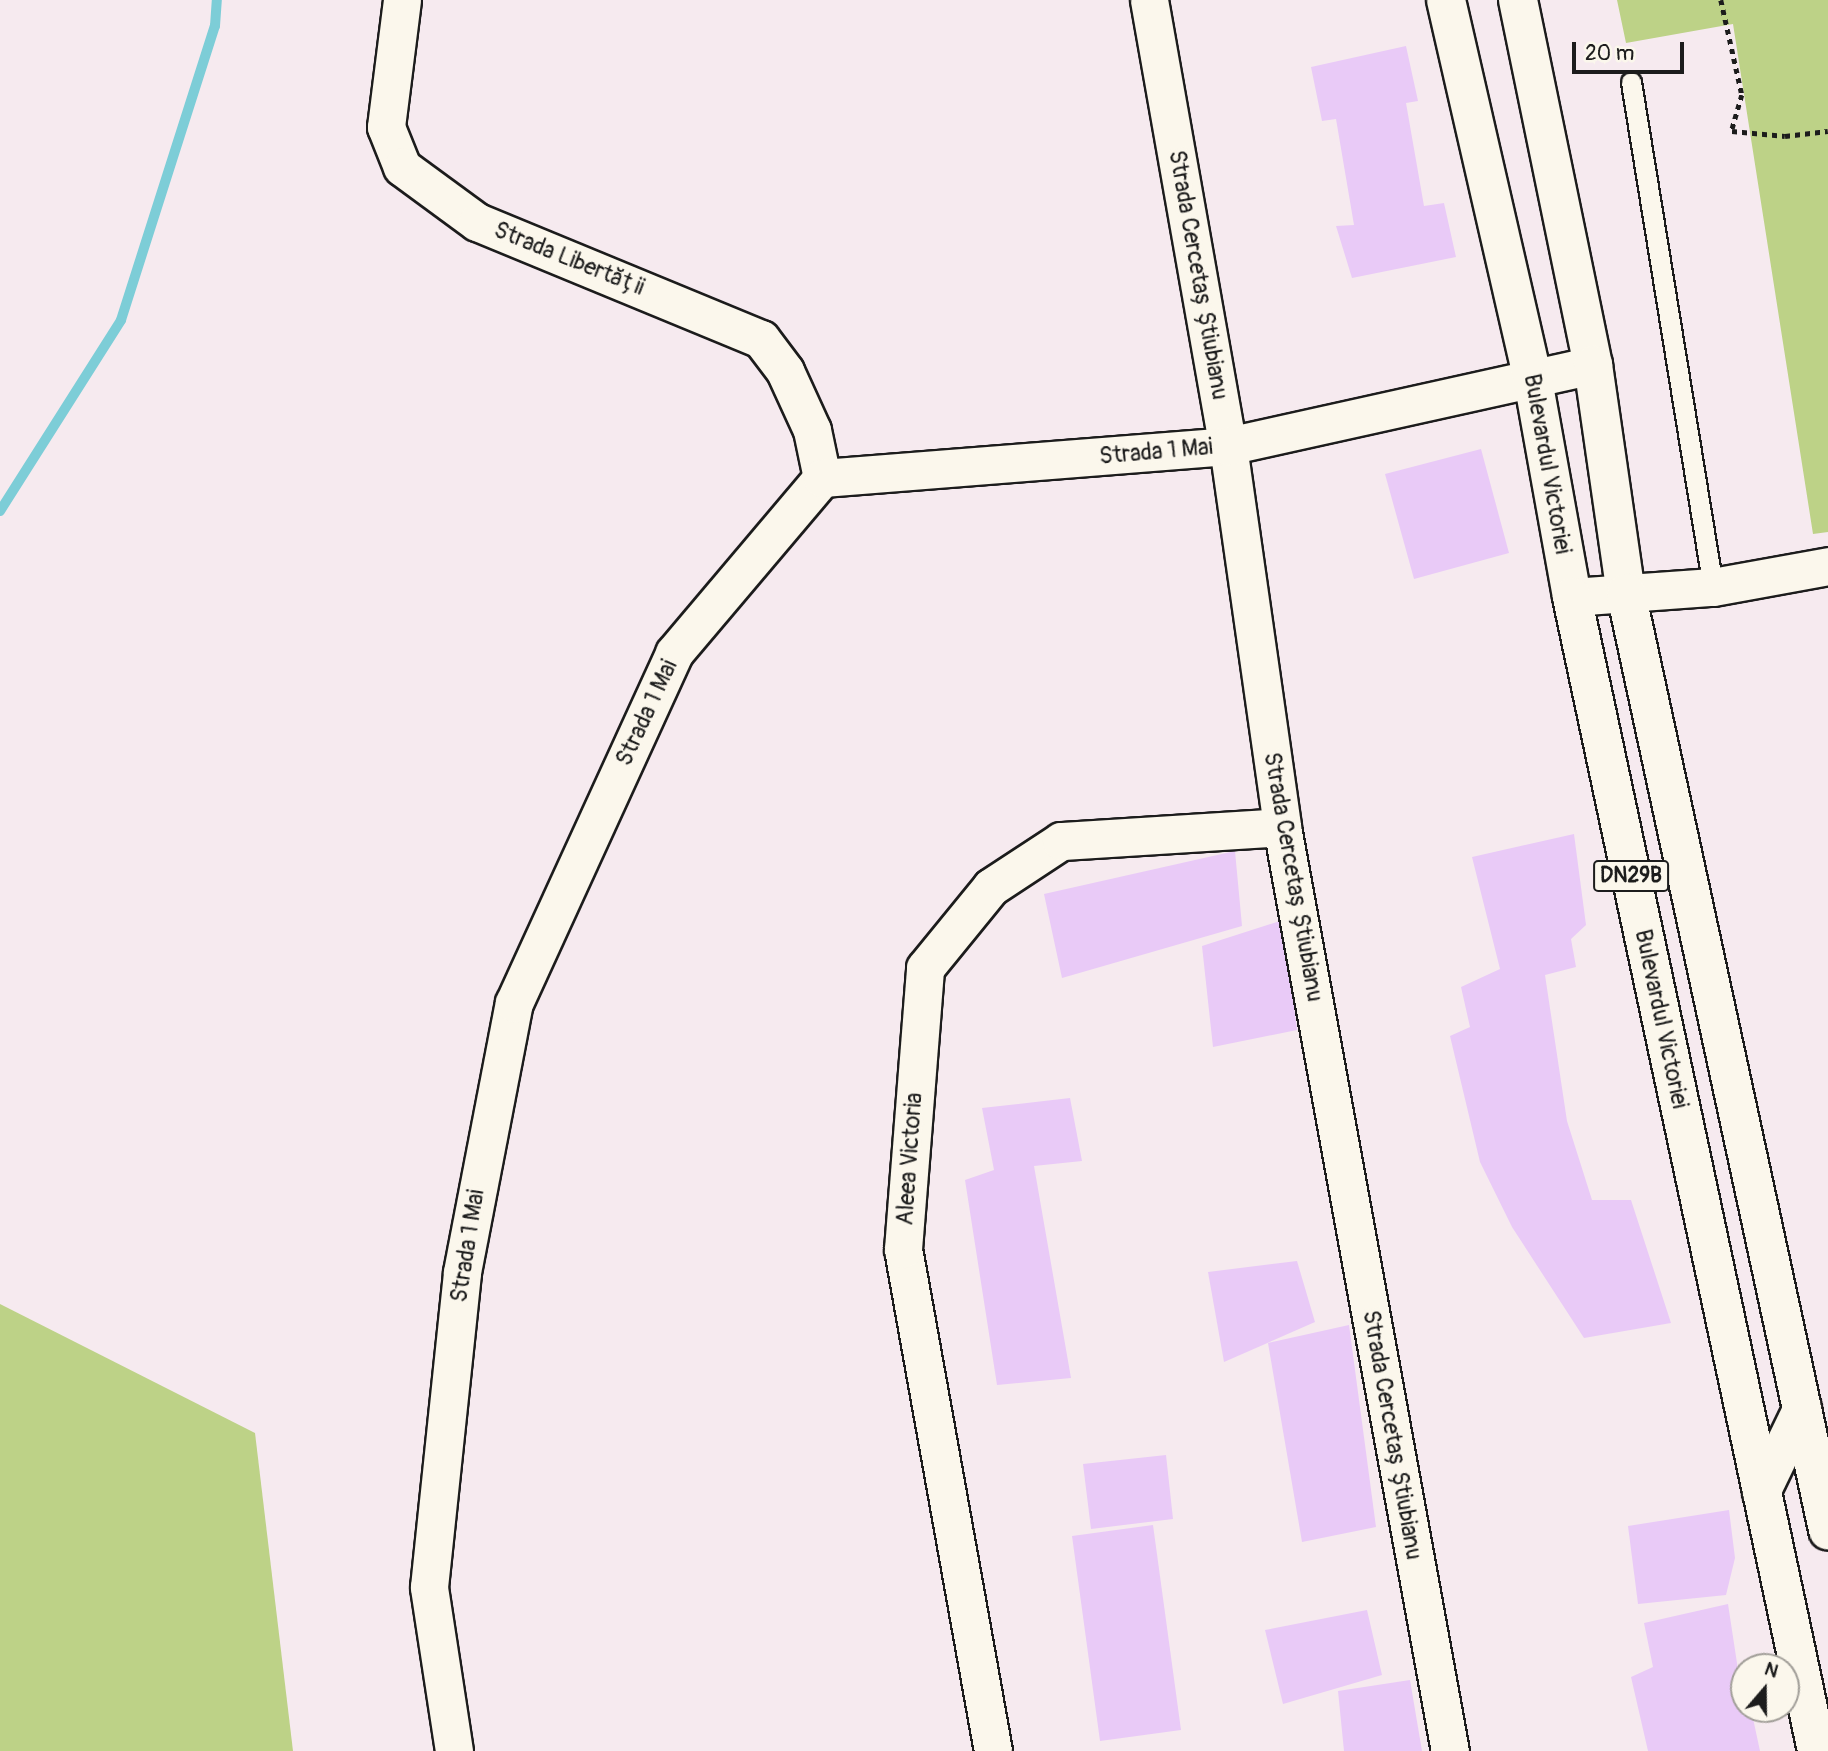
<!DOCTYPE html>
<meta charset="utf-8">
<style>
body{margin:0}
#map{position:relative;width:1828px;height:1751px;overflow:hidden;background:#f6eaef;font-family:Pangolin,sans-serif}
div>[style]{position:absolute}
.green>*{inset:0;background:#bdd287}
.stream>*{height:10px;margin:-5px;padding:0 5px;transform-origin:5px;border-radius:5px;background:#7dcdd7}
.building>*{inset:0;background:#e9caf7}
.path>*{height:4.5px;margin-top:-2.25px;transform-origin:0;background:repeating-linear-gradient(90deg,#1c1c1c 0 5px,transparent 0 10px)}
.roads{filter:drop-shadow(2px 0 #1c1c1c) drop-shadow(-2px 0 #1c1c1c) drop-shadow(0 2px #1c1c1c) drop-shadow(0 -2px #1c1c1c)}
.lane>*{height:19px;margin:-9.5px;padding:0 9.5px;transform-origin:9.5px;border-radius:9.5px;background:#fbf7ec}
.street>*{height:37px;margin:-18.5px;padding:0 18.5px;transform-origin:18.5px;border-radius:18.5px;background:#fbf7ec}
.primary>*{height:38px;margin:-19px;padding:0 19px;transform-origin:19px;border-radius:19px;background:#fbf7ec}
span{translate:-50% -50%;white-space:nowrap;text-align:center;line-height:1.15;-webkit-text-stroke:7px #fbf7ec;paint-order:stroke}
.shield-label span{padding:2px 5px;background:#fbf7ec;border:2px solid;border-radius:5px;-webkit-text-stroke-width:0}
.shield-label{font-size:21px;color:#1c1c1c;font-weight:700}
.street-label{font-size:23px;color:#1c1c1c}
.north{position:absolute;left:1730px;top:1653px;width:70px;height:70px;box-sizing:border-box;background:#fbf7ec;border:2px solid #a29f99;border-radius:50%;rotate:20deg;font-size:19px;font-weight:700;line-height:28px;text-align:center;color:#1c1c1c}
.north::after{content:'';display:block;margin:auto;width:24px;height:32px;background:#1c1c1c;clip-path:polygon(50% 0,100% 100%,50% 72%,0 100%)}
.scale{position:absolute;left:1572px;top:42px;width:112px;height:32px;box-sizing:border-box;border:4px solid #1c1c1c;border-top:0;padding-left:9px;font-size:21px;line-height:24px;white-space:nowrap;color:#1c1c1c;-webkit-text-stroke:5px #fbf7ec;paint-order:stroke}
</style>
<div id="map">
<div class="green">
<div style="clip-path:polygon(1617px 0,1828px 0,1828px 532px,1813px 534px,1733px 24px,1626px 43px)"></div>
<div style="clip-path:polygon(0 1304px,255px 1433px,293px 1751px,0 1751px)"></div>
</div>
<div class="stream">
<div style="left:0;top:511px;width:226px;rotate:-57.6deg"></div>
<div style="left:121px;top:320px;width:309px;rotate:-72.3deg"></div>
<div style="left:215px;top:26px;width:26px;rotate:-86deg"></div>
</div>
<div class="building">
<div style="clip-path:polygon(1406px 46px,1418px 101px,1406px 103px,1424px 206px,1444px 203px,1456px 257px,1352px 278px,1336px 226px,1354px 225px,1336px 119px,1322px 121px,1311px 67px)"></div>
<div style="clip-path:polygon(1481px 449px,1509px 553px,1414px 579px,1385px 474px)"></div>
<div style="clip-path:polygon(1574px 834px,1586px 925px,1571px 939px,1576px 967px,1545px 975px,1567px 1121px,1592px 1200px,1631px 1200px,1671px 1323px,1584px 1338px,1512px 1227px,1480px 1162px,1450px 1036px,1470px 1027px,1461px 987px,1500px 969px,1472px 857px)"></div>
<div style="clip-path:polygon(1235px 851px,1242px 926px,1062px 978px,1044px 894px)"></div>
<div style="clip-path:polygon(1283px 920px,1297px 1030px,1213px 1047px,1202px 946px)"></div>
<div style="clip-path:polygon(1070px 1098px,1082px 1161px,1034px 1166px,1071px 1378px,997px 1385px,965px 1180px,994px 1170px,982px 1108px)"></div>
<div style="clip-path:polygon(1297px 1261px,1315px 1322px,1224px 1362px,1208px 1272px)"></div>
<div style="clip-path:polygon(1349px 1325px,1376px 1527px,1302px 1542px,1268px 1343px)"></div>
<div style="clip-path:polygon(1166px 1455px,1173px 1519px,1091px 1529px,1083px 1464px)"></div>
<div style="clip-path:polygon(1729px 1510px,1735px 1558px,1726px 1595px,1638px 1604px,1628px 1526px)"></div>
<div style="clip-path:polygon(1153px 1525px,1181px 1730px,1100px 1741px,1072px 1536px)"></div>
<div style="clip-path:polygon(1728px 1604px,1744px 1709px,1751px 1709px,1760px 1751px,1648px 1751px,1631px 1677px,1653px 1667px,1644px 1623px)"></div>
<div style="clip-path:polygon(1367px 1610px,1382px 1675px,1283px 1704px,1265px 1630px)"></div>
<div style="clip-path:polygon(1410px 1680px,1422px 1751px,1344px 1751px,1338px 1691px)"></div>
</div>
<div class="path">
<div style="left:1721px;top:0;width:97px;rotate:77.5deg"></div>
<div style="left:1742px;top:95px;width:37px;rotate:106deg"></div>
<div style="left:1732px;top:131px;width:53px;rotate:5.4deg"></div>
<div style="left:1785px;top:136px;width:43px;rotate:-6.6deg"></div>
</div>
<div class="roads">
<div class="lane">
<div style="left:1631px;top:82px;width:512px;rotate:80.78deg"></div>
</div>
<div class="street">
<div style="left:402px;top:0;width:128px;rotate:97.2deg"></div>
<div style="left:386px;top:127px;width:43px;rotate:68.2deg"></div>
<div style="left:402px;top:167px;width:93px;rotate:36.3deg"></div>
<div style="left:477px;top:222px;width:307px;rotate:22.4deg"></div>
<div style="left:761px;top:339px;width:40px;rotate:53deg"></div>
<div style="left:785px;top:371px;width:65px;rotate:65.4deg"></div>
<div style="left:812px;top:430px;width:49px;rotate:78.2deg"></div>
<div style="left:1149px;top:0;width:453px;rotate:80deg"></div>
<div style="left:1228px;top:446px;width:385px;rotate:81.9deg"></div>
<div style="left:1282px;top:827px;width:939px;rotate:79.7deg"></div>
<div style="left:1572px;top:597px;width:141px;rotate:-4.1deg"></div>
<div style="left:1713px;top:587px;width:117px;rotate:-10.3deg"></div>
<div style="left:1761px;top:1492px;width:94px;rotate:-64.2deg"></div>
<div style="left:454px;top:1751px;width:166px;rotate:-98.7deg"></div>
<div style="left:429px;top:1587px;width:317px;rotate:-84deg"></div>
<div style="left:462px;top:1272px;width:274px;rotate:-79.1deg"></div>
<div style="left:514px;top:1003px;width:385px;rotate:-65.4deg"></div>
<div style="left:674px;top:653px;width:229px;rotate:-49.8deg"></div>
<div style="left:822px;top:478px;width:407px;rotate:-4.5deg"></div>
<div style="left:1228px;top:446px;width:374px;rotate:-12.5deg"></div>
<div style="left:993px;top:1751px;width:510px;rotate:-100.16deg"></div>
<div style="left:903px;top:1249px;width:282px;rotate:-85.5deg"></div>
<div style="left:925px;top:968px;width:104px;rotate:-50.8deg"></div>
<div style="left:991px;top:887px;width:84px;rotate:-33.3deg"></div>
<div style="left:1061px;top:841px;width:221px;rotate:-3.6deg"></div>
</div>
<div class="primary">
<div style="left:1446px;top:0;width:390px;rotate:77.1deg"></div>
<div style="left:1533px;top:380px;width:220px;rotate:79.8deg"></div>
<div style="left:1572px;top:597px;width:1180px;rotate:78.01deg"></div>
<div style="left:1518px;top:0;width:373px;rotate:78.4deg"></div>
<div style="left:1593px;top:365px;width:230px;rotate:81.8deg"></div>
<div style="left:1626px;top:593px;width:959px;rotate:77.83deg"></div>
</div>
</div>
<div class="shield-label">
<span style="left:1631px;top:876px">DN29B</span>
</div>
<div class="street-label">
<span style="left:569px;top:259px;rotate:22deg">Strada Libertății</span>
<span style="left:1198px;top:275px;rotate:80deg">Strada Cercetaș Știubianu</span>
<span style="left:1156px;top:452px;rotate:-5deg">Strada 1 Mai</span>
<span style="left:1547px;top:464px;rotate:80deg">Bulevardul Victoriei</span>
<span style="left:647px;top:713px;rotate:-65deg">Strada 1 Mai</span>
<span style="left:1293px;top:877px;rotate:80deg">Strada Cercetaș Știubianu</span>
<span style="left:1661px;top:1019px;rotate:78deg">Bulevardul Victoriei</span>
<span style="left:910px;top:1159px;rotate:-86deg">Aleea Victoria</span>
<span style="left:468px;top:1246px;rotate:-81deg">Strada 1 Mai</span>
<span style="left:1392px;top:1435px;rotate:80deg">Strada Cercetaș Știubianu</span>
</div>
<div class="north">N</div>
<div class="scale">20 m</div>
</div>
